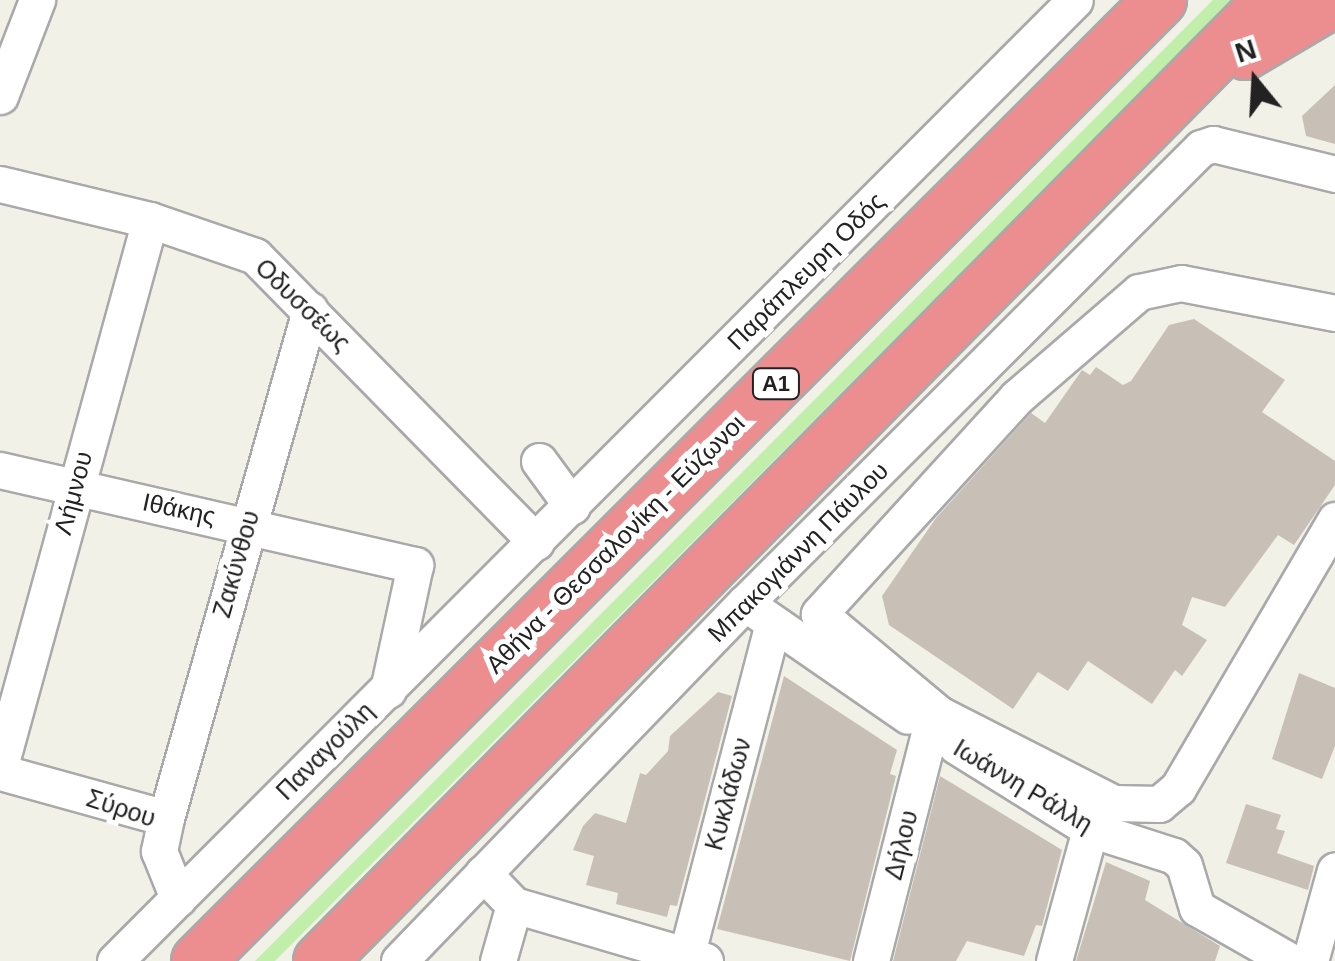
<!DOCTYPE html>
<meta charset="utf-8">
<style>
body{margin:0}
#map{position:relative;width:1335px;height:961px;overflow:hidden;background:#f2f1e8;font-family:Arial,sans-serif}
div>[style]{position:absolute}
.grass>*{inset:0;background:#c2eeac}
.building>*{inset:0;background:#c8c0b7}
.roads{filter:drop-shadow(2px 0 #a9a9a9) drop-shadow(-2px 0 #a9a9a9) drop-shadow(0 2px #a9a9a9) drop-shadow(0 -2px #a9a9a9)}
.minor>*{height:35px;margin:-17.5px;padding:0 17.5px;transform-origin:17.5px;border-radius:17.5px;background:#fff}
.highway>*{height:52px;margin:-26px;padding:0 26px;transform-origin:26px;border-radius:26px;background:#ec8d8f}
span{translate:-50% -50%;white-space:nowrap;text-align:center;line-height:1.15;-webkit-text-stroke:10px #fff;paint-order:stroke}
.shield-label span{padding:2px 8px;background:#fff;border:2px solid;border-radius:8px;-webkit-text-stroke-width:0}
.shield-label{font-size:22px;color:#222;font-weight:700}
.street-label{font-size:25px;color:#222}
.north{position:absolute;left:1205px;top:30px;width:100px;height:100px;-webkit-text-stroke:8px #fff;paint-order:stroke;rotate:342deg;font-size:28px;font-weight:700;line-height:40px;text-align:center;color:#222}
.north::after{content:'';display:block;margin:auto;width:35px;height:45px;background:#222;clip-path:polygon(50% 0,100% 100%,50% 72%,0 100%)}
</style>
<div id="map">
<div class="grass">
<div style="clip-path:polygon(1213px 0,1233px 0,275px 961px,255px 961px)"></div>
</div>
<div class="building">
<div style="clip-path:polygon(1335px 85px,1335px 144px,1306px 136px,1302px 116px)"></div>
<div style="clip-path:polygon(1194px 319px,1285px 380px,1262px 412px,1335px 461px,1335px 485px,1294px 545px,1278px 535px,1225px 607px,1192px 597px,1182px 625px,1207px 640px,1182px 676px,1175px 670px,1152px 704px,1088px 661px,1068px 691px,1038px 672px,1013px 709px,889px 625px,882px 596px,936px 518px,1031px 413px,1045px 423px,1082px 370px,1090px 375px,1096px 367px,1123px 385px,1131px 381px,1169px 325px)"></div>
<div style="clip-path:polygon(1299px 673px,1335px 688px,1335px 746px,1322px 779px,1272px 759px)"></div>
<div style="clip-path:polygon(784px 676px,897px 750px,890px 774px,896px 776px,850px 961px,717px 929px)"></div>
<div style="clip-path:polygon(718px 692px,732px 696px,677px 906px,670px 905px,667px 917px,616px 904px,618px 893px,586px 885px,594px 856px,573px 850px,583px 826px,595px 813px,626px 823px,640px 773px,646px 775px,668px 751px,670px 736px)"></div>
<div style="clip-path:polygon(940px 776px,1062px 850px,1042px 926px,1036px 925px,1024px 956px,967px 941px,956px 961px,893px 961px)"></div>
<div style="clip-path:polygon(1246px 804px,1281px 815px,1276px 829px,1285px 831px,1277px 853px,1314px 866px,1308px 890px,1226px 863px)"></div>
<div style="clip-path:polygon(1106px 862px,1150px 881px,1145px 900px,1220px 946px,1215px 961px,1076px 961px)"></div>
</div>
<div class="roads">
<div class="minor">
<div style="left:0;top:96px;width:103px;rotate:-68.9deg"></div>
<div style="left:0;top:184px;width:154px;rotate:13.5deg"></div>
<div style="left:150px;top:220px;width:111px;rotate:18.9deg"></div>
<div style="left:255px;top:256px;width:401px;rotate:45.5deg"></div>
<div style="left:1335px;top:313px;width:157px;rotate:-169deg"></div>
<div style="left:1181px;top:283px;width:43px;rotate:167.9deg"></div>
<div style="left:1139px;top:292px;width:161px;rotate:139.3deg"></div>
<div style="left:1017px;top:397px;width:294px;rotate:132.4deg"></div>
<div style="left:819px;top:614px;width:156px;rotate:39.8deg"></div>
<div style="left:939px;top:714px;width:196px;rotate:27deg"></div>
<div style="left:1114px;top:803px;width:45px;rotate:1.3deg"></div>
<div style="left:1159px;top:804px;width:25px;rotate:-40deg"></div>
<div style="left:1178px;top:788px;width:311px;rotate:-59.6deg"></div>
<div style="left:539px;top:461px;width:56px;rotate:53.7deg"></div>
<div style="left:0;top:470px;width:426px;rotate:12.9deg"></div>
<div style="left:415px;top:565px;width:128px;rotate:102.2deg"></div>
<div style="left:745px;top:603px;width:198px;rotate:34.7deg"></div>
<div style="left:956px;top:746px;width:158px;rotate:31.8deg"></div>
<div style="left:1090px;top:829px;width:88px;rotate:17.8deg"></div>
<div style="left:1174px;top:856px;width:13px;rotate:42deg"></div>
<div style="left:1184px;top:865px;width:45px;rotate:73.2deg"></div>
<div style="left:1197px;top:908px;width:107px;rotate:29.7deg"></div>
<div style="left:0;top:766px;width:566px;rotate:-74.64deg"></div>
<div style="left:0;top:772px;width:172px;rotate:15.5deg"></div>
<div style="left:166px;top:818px;width:34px;rotate:102deg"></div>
<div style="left:159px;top:851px;width:51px;rotate:68deg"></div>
<div style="left:166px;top:818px;width:528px;rotate:-74.17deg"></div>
<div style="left:483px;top:873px;width:45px;rotate:45.9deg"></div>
<div style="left:514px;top:905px;width:199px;rotate:16.3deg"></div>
<div style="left:115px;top:961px;width:1358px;rotate:-45.03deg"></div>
<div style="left:399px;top:961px;width:498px;rotate:-46deg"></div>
<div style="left:745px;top:603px;width:644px;rotate:-44.94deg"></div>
<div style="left:1201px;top:148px;width:13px;rotate:-18deg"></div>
<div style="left:1213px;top:144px;width:126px;rotate:13.8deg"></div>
<div style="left:498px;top:961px;width:58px;rotate:-74.1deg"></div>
<div style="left:685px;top:961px;width:345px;rotate:-75.4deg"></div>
<div style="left:871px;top:961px;width:238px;rotate:-75.7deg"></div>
<div style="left:1054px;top:961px;width:137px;rotate:-74.7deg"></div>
<div style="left:1310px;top:961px;width:94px;rotate:-74.6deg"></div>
</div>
<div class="highway">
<div style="left:1245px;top:53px;width:104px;rotate:-30.5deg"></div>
<div style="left:198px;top:961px;width:1360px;rotate:-44.97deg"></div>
<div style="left:320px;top:961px;width:1352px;rotate:-45.3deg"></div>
</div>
</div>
<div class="shield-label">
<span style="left:776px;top:384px">Α1</span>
</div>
<div class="street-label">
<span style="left:806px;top:271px;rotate:-45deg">Παράπλευρη Οδός</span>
<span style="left:303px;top:305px;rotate:44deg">Οδυσσέως</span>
<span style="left:73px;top:493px;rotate:-75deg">Λήμνου</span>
<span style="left:179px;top:509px;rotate:12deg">Ιθάκης</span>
<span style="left:615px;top:544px;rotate:-45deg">Αθήνα - Θεσσαλονίκη - Εύζωνοι</span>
<span style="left:798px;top:552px;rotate:-45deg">Μπακογιάννη Πάυλου</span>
<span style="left:236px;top:564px;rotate:-74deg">Ζακύνθου</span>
<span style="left:325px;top:751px;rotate:-45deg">Παναγούλη</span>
<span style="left:1023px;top:786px;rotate:31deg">Ιωάννη Ράλλη</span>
<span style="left:728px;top:794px;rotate:-75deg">Κυκλάδων</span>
<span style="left:121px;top:808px;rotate:18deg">Σύρου</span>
<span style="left:901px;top:845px;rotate:-76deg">Δήλου</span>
</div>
<div class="north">N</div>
</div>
